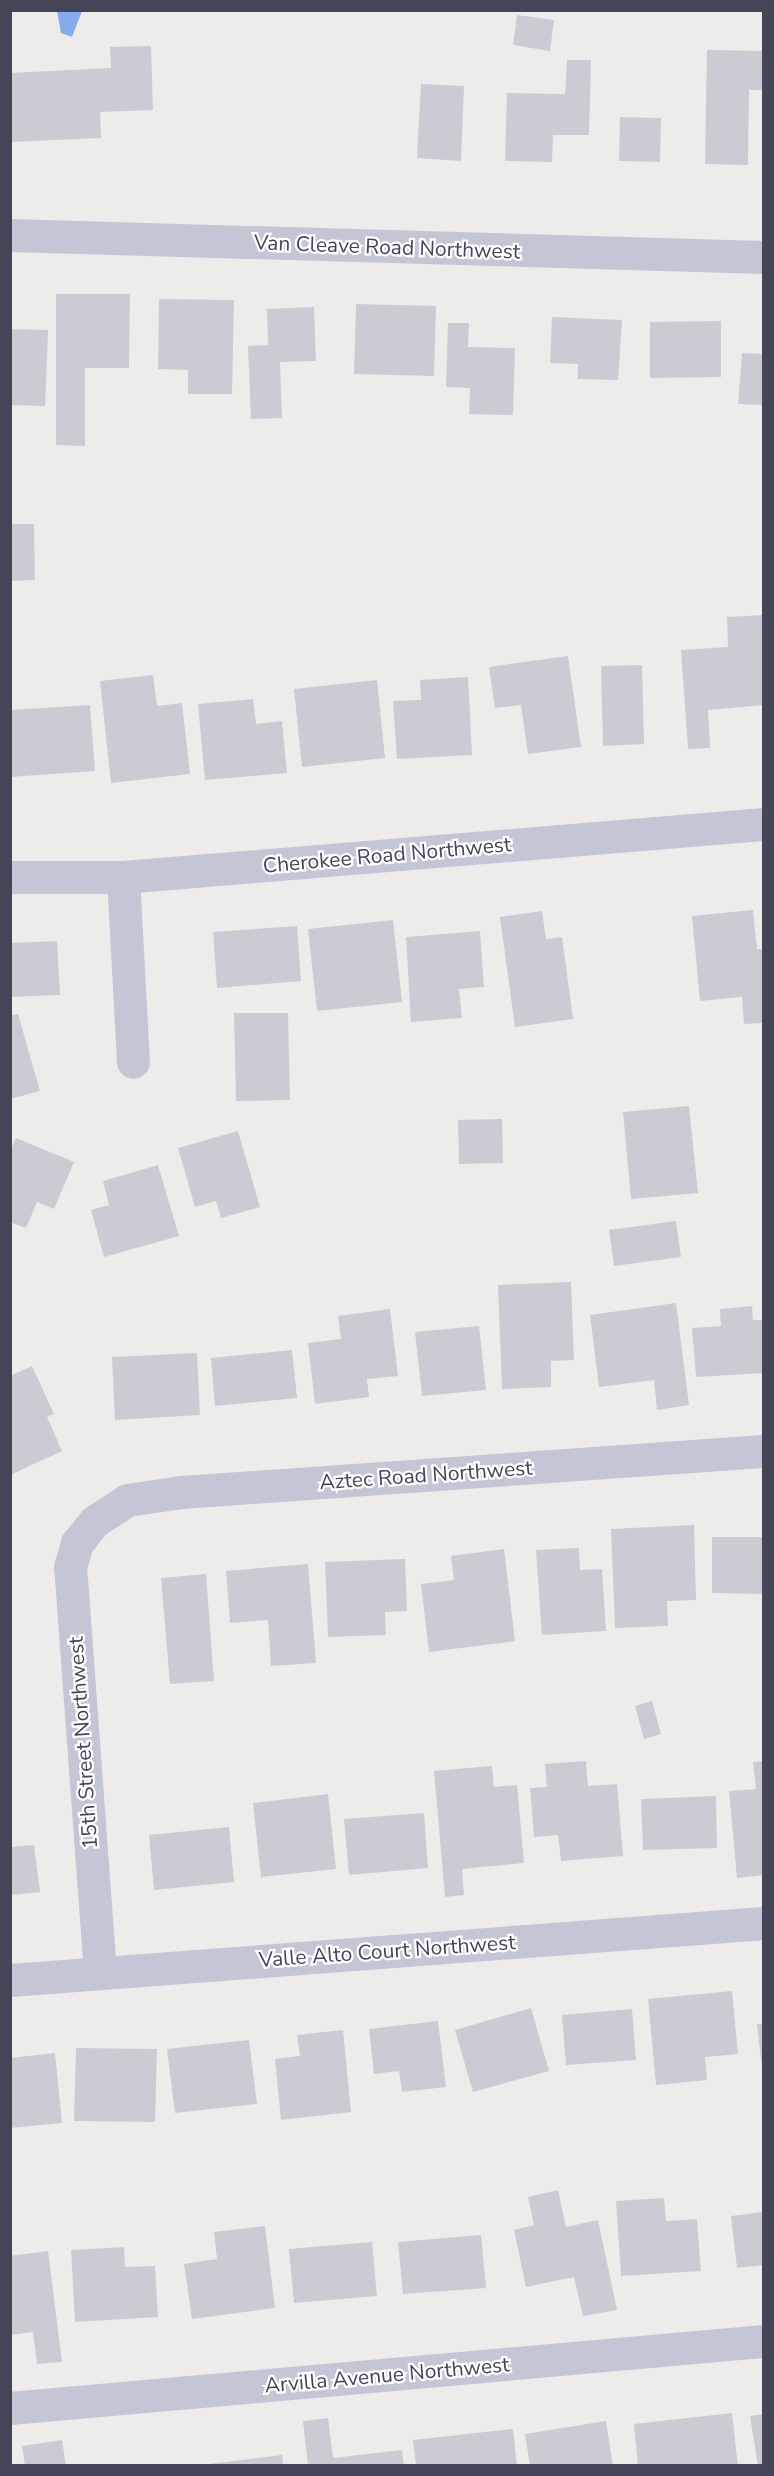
<!DOCTYPE html>
<style>
body{margin:0}
#map{position:relative;width:774px;height:2476px;overflow:hidden;background:#eeeceb;font-family:"Nunito Sans",sans-serif}
div>[style]{position:absolute}
.water>*{inset:0;background:#85abea}
.building>*{inset:0;background:#cbcbd3}
.minor>*{height:33px;margin:-16.5px;padding:0 16.5px;transform-origin:16.5px;border-radius:16.5px;background:#c4c6d6}
span{translate:-50% -50%;white-space:nowrap;text-align:center;line-height:1.15;-webkit-text-stroke:4.5px #fff;paint-order:stroke}
.street-label{font-size:21px;color:#444658}
.frame{position:absolute;inset:0;border:12px solid #444658;pointer-events:none}
</style>
<div id="map">
<div class="water">
<div style="clip-path:polygon(57px 11px,82px 11px,72px 37px,61px 33px)"></div>
</div>
<div class="building">
<div style="clip-path:polygon(517px 15px,554px 20px,550px 51px,513px 45px)"></div>
<div style="clip-path:polygon(151px 46px,153px 110px,100px 112px,101px 138px,10px 142px,10px 73px,111px 68px,110px 47px)"></div>
<div style="clip-path:polygon(707px 50px,764px 51px,764px 90px,749px 90px,748px 165px,705px 164px)"></div>
<div style="clip-path:polygon(567px 60px,591px 60px,589px 135px,553px 135px,552px 162px,505px 161px,507px 93px,565px 94px)"></div>
<div style="clip-path:polygon(421px 84px,464px 86px,461px 161px,417px 158px)"></div>
<div style="clip-path:polygon(620px 117px,661px 118px,660px 162px,619px 161px)"></div>
<div style="clip-path:polygon(56px 294px,130px 294px,129px 368px,85px 368px,85px 446px,56px 445px)"></div>
<div style="clip-path:polygon(159px 299px,234px 300px,232px 394px,188px 394px,188px 370px,158px 369px)"></div>
<div style="clip-path:polygon(356px 304px,436px 306px,434px 376px,354px 374px)"></div>
<div style="clip-path:polygon(314px 307px,316px 361px,280px 362px,282px 418px,251px 419px,248px 346px,268px 345px,267px 309px)"></div>
<div style="clip-path:polygon(552px 317px,622px 320px,618px 380px,578px 379px,578px 364px,550px 363px)"></div>
<div style="clip-path:polygon(721px 321px,721px 377px,650px 378px,650px 322px)"></div>
<div style="clip-path:polygon(448px 323px,469px 323px,468px 347px,515px 348px,513px 415px,469px 414px,470px 388px,446px 387px)"></div>
<div style="clip-path:polygon(10px 329px,48px 330px,45px 406px,10px 405px)"></div>
<div style="clip-path:polygon(742px 353px,764px 354px,764px 405px,738px 404px)"></div>
<div style="clip-path:polygon(10px 524px,34px 524px,35px 580px,10px 581px)"></div>
<div style="clip-path:polygon(763px 615px,764px 705px,708px 710px,710px 748px,688px 749px,681px 650px,728px 647px,727px 617px)"></div>
<div style="clip-path:polygon(568px 656px,581px 747px,528px 754px,521px 705px,495px 708px,489px 667px)"></div>
<div style="clip-path:polygon(642px 665px,644px 744px,603px 746px,601px 666px)"></div>
<div style="clip-path:polygon(153px 675px,157px 706px,182px 703px,190px 774px,111px 783px,100px 681px)"></div>
<div style="clip-path:polygon(468px 677px,472px 755px,397px 759px,393px 701px,421px 700px,420px 680px)"></div>
<div style="clip-path:polygon(377px 680px,385px 758px,302px 767px,294px 689px)"></div>
<div style="clip-path:polygon(253px 699px,256px 724px,282px 721px,287px 773px,205px 780px,198px 704px)"></div>
<div style="clip-path:polygon(90px 705px,95px 771px,10px 777px,10px 710px)"></div>
<div style="clip-path:polygon(753px 910px,757px 949px,764px 949px,764px 1023px,744px 1024px,742px 997px,700px 1001px,692px 916px)"></div>
<div style="clip-path:polygon(542px 911px,546px 939px,562px 937px,573px 1019px,515px 1027px,500px 917px)"></div>
<div style="clip-path:polygon(393px 920px,402px 1002px,317px 1011px,308px 929px)"></div>
<div style="clip-path:polygon(297px 926px,301px 981px,217px 988px,213px 932px)"></div>
<div style="clip-path:polygon(480px 931px,484px 987px,459px 989px,462px 1018px,411px 1022px,406px 937px)"></div>
<div style="clip-path:polygon(57px 941px,60px 995px,10px 997px,10px 943px)"></div>
<div style="clip-path:polygon(234px 1013px,288px 1013px,290px 1100px,236px 1101px)"></div>
<div style="clip-path:polygon(18px 1014px,40px 1091px,10px 1099px,10px 1016px)"></div>
<div style="clip-path:polygon(689px 1106px,698px 1193px,631px 1199px,623px 1112px)"></div>
<div style="clip-path:polygon(502px 1119px,503px 1163px,459px 1164px,458px 1120px)"></div>
<div style="clip-path:polygon(238px 1131px,260px 1207px,221px 1218px,216px 1201px,195px 1207px,178px 1148px)"></div>
<div style="clip-path:polygon(16px 1138px,74px 1162px,54px 1209px,37px 1202px,26px 1228px,10px 1222px,10px 1151px)"></div>
<div style="clip-path:polygon(158px 1165px,179px 1236px,104px 1257px,91px 1210px,109px 1205px,103px 1181px)"></div>
<div style="clip-path:polygon(676px 1221px,681px 1257px,614px 1266px,609px 1230px)"></div>
<div style="clip-path:polygon(571px 1282px,574px 1360px,551px 1361px,551px 1387px,502px 1389px,498px 1285px)"></div>
<div style="clip-path:polygon(676px 1303px,689px 1405px,657px 1410px,654px 1380px,599px 1387px,590px 1315px)"></div>
<div style="clip-path:polygon(752px 1306px,753px 1320px,764px 1320px,764px 1373px,696px 1377px,692px 1328px,721px 1326px,720px 1309px)"></div>
<div style="clip-path:polygon(390px 1309px,398px 1376px,367px 1379px,369px 1397px,315px 1404px,308px 1343px,341px 1339px,338px 1316px)"></div>
<div style="clip-path:polygon(479px 1326px,486px 1390px,422px 1396px,415px 1332px)"></div>
<div style="clip-path:polygon(292px 1350px,297px 1398px,215px 1406px,211px 1358px)"></div>
<div style="clip-path:polygon(197px 1353px,200px 1415px,115px 1420px,112px 1357px)"></div>
<div style="clip-path:polygon(32px 1366px,54px 1414px,47px 1417px,62px 1451px,10px 1475px,10px 1376px)"></div>
<div style="clip-path:polygon(694px 1525px,696px 1600px,667px 1601px,668px 1626px,615px 1628px,611px 1529px)"></div>
<div style="clip-path:polygon(712px 1537px,764px 1537px,764px 1594px,712px 1593px)"></div>
<div style="clip-path:polygon(579px 1548px,580px 1570px,602px 1569px,606px 1631px,542px 1635px,536px 1550px)"></div>
<div style="clip-path:polygon(504px 1549px,515px 1641px,429px 1652px,421px 1584px,454px 1580px,451px 1556px)"></div>
<div style="clip-path:polygon(405px 1559px,407px 1611px,385px 1612px,386px 1635px,328px 1637px,325px 1562px)"></div>
<div style="clip-path:polygon(308px 1564px,316px 1663px,271px 1666px,268px 1620px,230px 1623px,226px 1571px)"></div>
<div style="clip-path:polygon(206px 1574px,214px 1681px,170px 1684px,161px 1578px)"></div>
<div style="clip-path:polygon(652px 1701px,661px 1734px,644px 1739px,635px 1706px)"></div>
<div style="clip-path:polygon(586px 1761px,588px 1786px,617px 1784px,623px 1856px,561px 1861px,558px 1835px,534px 1837px,530px 1788px,547px 1787px,545px 1764px)"></div>
<div style="clip-path:polygon(764px 1761px,764px 1875px,737px 1878px,729px 1791px,756px 1789px,753px 1762px)"></div>
<div style="clip-path:polygon(492px 1766px,494px 1787px,517px 1785px,524px 1863px,462px 1869px,464px 1895px,445px 1897px,434px 1771px)"></div>
<div style="clip-path:polygon(328px 1794px,336px 1869px,261px 1877px,253px 1803px)"></div>
<div style="clip-path:polygon(716px 1796px,717px 1848px,643px 1850px,641px 1799px)"></div>
<div style="clip-path:polygon(424px 1813px,428px 1868px,349px 1875px,344px 1819px)"></div>
<div style="clip-path:polygon(229px 1827px,234px 1882px,154px 1890px,149px 1835px)"></div>
<div style="clip-path:polygon(34px 1845px,40px 1892px,10px 1895px,10px 1847px)"></div>
<div style="clip-path:polygon(732px 1991px,738px 2054px,705px 2057px,707px 2080px,656px 2085px,648px 1999px)"></div>
<div style="clip-path:polygon(531px 2008px,549px 2071px,473px 2092px,455px 2030px)"></div>
<div style="clip-path:polygon(632px 2009px,636px 2060px,566px 2065px,562px 2015px)"></div>
<div style="clip-path:polygon(438px 2021px,446px 2087px,402px 2092px,399px 2071px,374px 2074px,369px 2029px)"></div>
<div style="clip-path:polygon(757px 2024px,764px 2024px,764px 2069px,762px 2069px)"></div>
<div style="clip-path:polygon(343px 2030px,351px 2112px,281px 2120px,275px 2059px,300px 2056px,297px 2035px)"></div>
<div style="clip-path:polygon(249px 2040px,257px 2104px,175px 2113px,167px 2049px)"></div>
<div style="clip-path:polygon(76px 2048px,157px 2049px,155px 2122px,74px 2121px)"></div>
<div style="clip-path:polygon(55px 2053px,62px 2123px,10px 2128px,10px 2058px)"></div>
<div style="clip-path:polygon(558px 2190px,566px 2227px,598px 2220px,617px 2310px,583px 2316px,574px 2277px,526px 2287px,514px 2230px,534px 2225px,528px 2197px)"></div>
<div style="clip-path:polygon(664px 2198px,666px 2221px,697px 2219px,701px 2271px,621px 2276px,616px 2201px)"></div>
<div style="clip-path:polygon(764px 2212px,764px 2265px,737px 2268px,731px 2216px)"></div>
<div style="clip-path:polygon(265px 2226px,275px 2308px,192px 2319px,184px 2264px,217px 2259px,214px 2232px)"></div>
<div style="clip-path:polygon(481px 2235px,486px 2288px,403px 2294px,398px 2242px)"></div>
<div style="clip-path:polygon(372px 2242px,377px 2296px,294px 2303px,289px 2249px)"></div>
<div style="clip-path:polygon(124px 2247px,125px 2267px,155px 2266px,158px 2317px,75px 2322px,71px 2250px)"></div>
<div style="clip-path:polygon(48px 2251px,62px 2362px,37px 2364px,33px 2332px,10px 2335px,10px 2256px)"></div>
<div style="clip-path:polygon(732px 2413px,738px 2466px,638px 2466px,634px 2424px)"></div>
<div style="clip-path:polygon(764px 2414px,764px 2465px,758px 2466px,750px 2416px)"></div>
<div style="clip-path:polygon(328px 2418px,333px 2458px,402px 2450px,404px 2466px,308px 2466px,303px 2421px)"></div>
<div style="clip-path:polygon(606px 2421px,613px 2466px,530px 2466px,525px 2434px)"></div>
<div style="clip-path:polygon(513px 2429px,517px 2466px,416px 2466px,413px 2440px)"></div>
<div style="clip-path:polygon(62px 2440px,66px 2466px,25px 2466px,22px 2446px)"></div>
<div style="clip-path:polygon(282px 2455px,283px 2466px,209px 2466px,209px 2464px)"></div>
</div>
<div class="minor">
<div style="left:10px;top:235px;width:754px;rotate:1.67deg"></div>
<div style="left:10px;top:877px;width:113px"></div>
<div style="left:123px;top:877px;width:643px;rotate:-4.73deg"></div>
<div style="left:123px;top:877px;width:185px;rotate:86.9deg"></div>
<div style="left:100px;top:1973px;width:407px;rotate:-94.2deg"></div>
<div style="left:70px;top:1567px;width:25px;rotate:-74deg"></div>
<div style="left:77px;top:1543px;width:28px;rotate:-51deg"></div>
<div style="left:95px;top:1521px;width:38px;rotate:-33deg"></div>
<div style="left:127px;top:1500px;width:56px;rotate:-8.3deg"></div>
<div style="left:182px;top:1492px;width:583px;rotate:-4.03deg"></div>
<div style="left:10px;top:1980px;width:756px;rotate:-4.32deg"></div>
<div style="left:10px;top:2408px;width:757px;rotate:-5.08deg"></div>
</div>
<div class="street-label">
<span style="left:387px;top:247px;rotate:2deg">Van Cleave Road Northwest</span>
<span style="left:387px;top:855px;rotate:-5deg">Cherokee Road Northwest</span>
<span style="left:426px;top:1475px;rotate:-4deg">Aztec Road Northwest</span>
<span style="left:83px;top:1743px;rotate:-94deg">15th Street Northwest</span>
<span style="left:387px;top:1951px;rotate:-4deg">Valle Alto Court Northwest</span>
<span style="left:387px;top:2375px;rotate:-5deg">Arvilla Avenue Northwest</span>
</div>
<div class="frame"></div>
</div>
